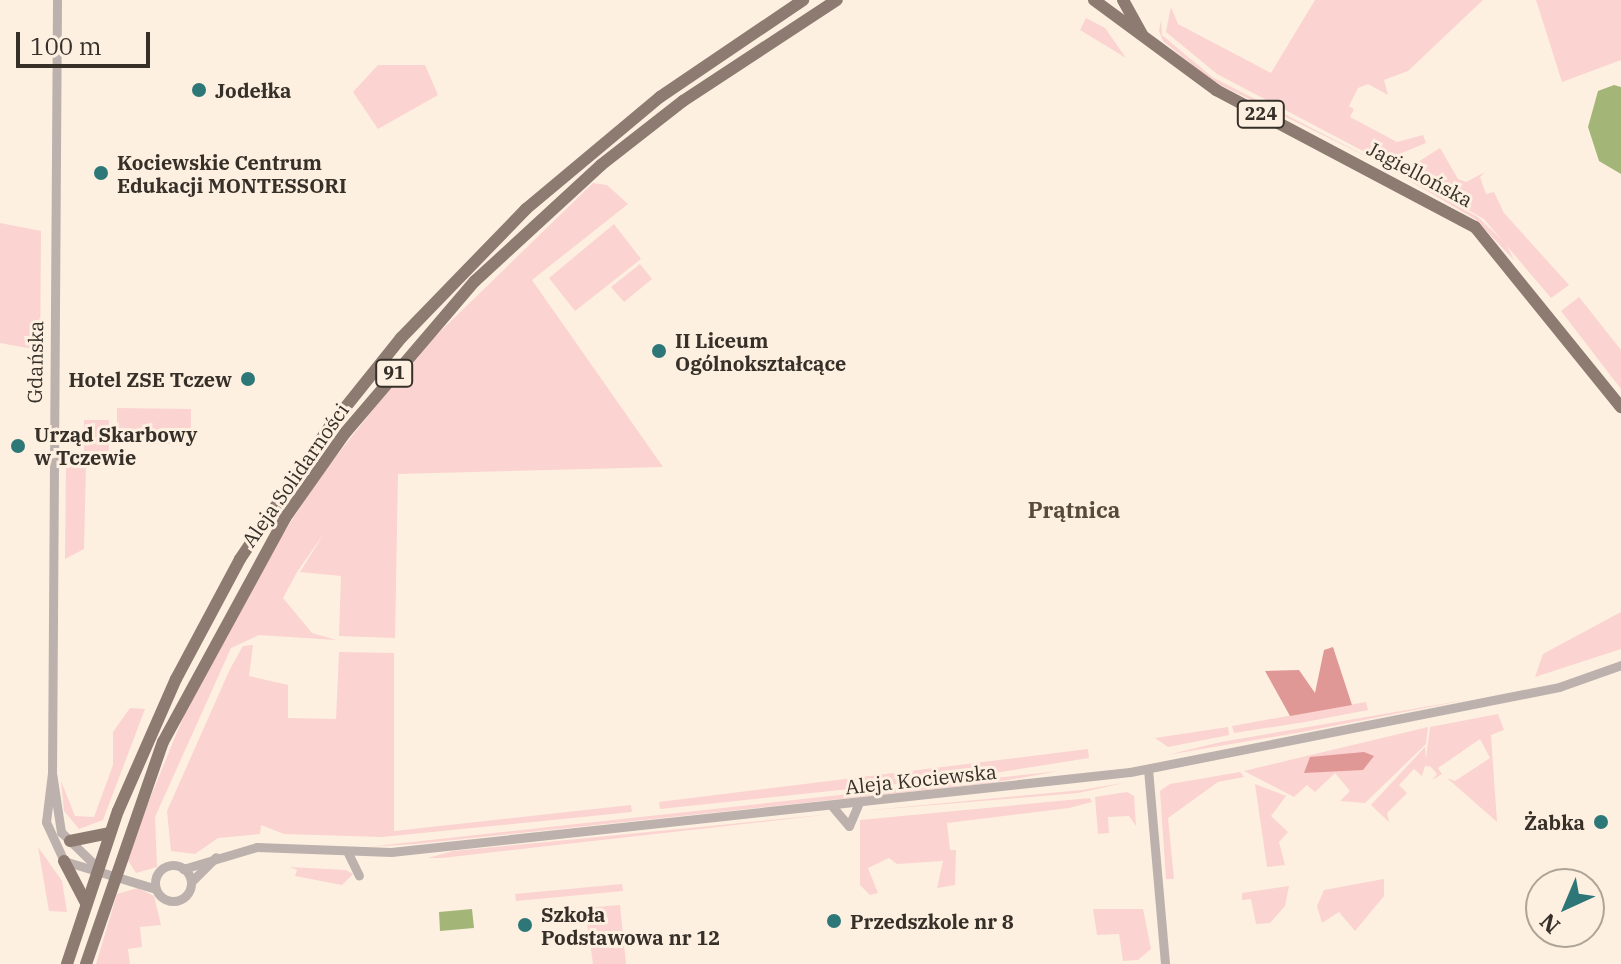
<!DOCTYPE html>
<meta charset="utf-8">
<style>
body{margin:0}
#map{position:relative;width:1621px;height:964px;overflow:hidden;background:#fdf0e1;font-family:"IBM Plex Serif",serif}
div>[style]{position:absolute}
.green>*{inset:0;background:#fbd3d1}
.forest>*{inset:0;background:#e09896}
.water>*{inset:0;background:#a4b677}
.tertiary>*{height:9px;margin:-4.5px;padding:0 4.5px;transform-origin:4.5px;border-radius:4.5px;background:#bcb1ac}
.tertiary>.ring{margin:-4.5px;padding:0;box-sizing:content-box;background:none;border:9px solid #bcb1ac;border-radius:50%}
.primary>*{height:12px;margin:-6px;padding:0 6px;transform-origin:6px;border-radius:6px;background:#8d7b72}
.dots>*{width:22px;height:22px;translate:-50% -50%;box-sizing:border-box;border:4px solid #fdf0e1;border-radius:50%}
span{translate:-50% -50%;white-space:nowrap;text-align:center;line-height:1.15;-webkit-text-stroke:6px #fdf0e1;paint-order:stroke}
.shield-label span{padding:2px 6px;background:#fdf0e1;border:2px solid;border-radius:6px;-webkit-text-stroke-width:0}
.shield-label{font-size:18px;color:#363029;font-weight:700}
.poi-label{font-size:20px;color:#363029;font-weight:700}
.left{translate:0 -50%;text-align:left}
.right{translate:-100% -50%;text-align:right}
.street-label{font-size:20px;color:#363029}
.neighbourhood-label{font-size:22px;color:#574a3a;font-weight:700}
.north{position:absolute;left:1525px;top:868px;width:80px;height:80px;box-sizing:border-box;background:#fdf0e1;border:2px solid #ada397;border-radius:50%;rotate:224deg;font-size:22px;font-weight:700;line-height:32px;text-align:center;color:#363029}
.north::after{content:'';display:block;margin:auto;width:28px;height:36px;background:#2d7778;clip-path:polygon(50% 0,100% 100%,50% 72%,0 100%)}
.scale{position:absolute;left:16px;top:32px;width:134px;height:36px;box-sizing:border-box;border:4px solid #363029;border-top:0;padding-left:10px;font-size:24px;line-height:28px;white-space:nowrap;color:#363029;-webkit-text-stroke:6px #fdf0e1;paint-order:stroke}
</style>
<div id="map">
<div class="green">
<div style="clip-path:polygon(1315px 0,1483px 0,1408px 71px,1384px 80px,1388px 95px,1368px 84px,1358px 88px,1349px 106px,1354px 109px,1350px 117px,1397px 142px,1423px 135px,1426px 143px,1382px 161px,1217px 74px,1166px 32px,1171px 7px,1178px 24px,1271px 73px)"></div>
<div style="clip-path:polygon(1536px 0,1621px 0,1621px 60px,1562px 82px)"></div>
<div style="clip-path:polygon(1086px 18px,1105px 28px,1126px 58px,1080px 30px)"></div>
<div style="clip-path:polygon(1161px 20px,1162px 35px,1212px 77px,1378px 162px,1212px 81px,1163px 41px,1159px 31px)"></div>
<div style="clip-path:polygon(378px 65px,425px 65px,438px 95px,378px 129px,353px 92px)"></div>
<div style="clip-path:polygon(1440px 148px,1458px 179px,1466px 182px,1485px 172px,1480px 177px,1486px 194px,1494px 192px,1504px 213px,1569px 285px,1551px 298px,1484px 219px,1402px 172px)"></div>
<div style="clip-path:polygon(1393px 171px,1478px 217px,1506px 244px,1514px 260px,1475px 219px)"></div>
<div style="clip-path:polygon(593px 183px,607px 185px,628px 204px,532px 280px,663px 467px,398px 474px,395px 638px,339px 636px,341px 576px,300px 572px,325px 532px,297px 572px,283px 598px,312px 633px,336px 640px,259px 635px,231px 648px,155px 817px,157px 867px,136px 873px,126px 857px,187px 708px,269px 555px,320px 477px,415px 356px)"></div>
<div style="clip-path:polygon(0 223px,41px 231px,40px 362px,38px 350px,0 343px)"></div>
<div style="clip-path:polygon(614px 224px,641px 259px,575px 311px,549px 278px)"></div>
<div style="clip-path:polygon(640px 264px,652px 279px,624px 302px,611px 287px)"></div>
<div style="clip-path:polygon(1579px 297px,1621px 350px,1621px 389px,1561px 311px)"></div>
<div style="clip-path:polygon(117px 408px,191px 409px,191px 444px,117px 443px)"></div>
<div style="clip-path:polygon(84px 420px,109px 420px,109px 463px,84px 463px)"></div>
<div style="clip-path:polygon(66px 460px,86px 466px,84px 549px,65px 559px)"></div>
<div style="clip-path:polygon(1621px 612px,1621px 649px,1535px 677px,1543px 654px)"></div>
<div style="clip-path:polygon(253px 645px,249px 676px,288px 685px,288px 718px,336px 719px,339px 652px,394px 653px,394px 831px,631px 805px,632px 812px,382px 837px,284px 834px,261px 825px,260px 834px,218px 838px,195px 854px,171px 851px,167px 811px,230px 669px,243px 646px)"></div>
<div style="clip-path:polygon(1471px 699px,1302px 732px,1167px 755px,1221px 742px)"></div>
<div style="clip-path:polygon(1366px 702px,1368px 710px,1305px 722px,1234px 733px,1232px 726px)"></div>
<div style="clip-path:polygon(130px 708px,145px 709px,103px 820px,79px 829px,64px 811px,61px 781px,75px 816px,94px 817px,113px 765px,113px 732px)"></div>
<div style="clip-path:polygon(1498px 714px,1504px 730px,1491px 735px,1497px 822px,1447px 778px,1455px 781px,1490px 758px,1480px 739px,1438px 768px,1442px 774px,1432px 780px,1437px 774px,1431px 767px,1425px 766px,1422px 776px,1414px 769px,1399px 785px,1407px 793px,1387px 813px,1389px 822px,1371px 805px,1425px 747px,1426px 759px,1430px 727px)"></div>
<div style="clip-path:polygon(1228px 727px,1229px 735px,1168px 747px,1155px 738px)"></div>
<div style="clip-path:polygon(1428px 727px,1426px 744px,1365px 803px,1340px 801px,1350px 791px,1335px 773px,1315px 792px,1307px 785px,1294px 797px,1244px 771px)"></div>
<div style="clip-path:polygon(1088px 749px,1089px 758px,982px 775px,660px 809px,659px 802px)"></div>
<div style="clip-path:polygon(1059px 771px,992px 783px,416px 844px,367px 847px)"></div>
<div style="clip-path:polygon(1240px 772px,1244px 777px,1218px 782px,1168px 818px,1174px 879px,1166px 879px,1160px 791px,1170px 784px)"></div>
<div style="clip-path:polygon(1128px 782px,1078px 793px,861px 811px,1082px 790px)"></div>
<div style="clip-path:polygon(1255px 784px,1286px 796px,1271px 816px,1288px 832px,1279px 842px,1285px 865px,1267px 867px)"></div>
<div style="clip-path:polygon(1127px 792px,1134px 796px,1136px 826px,1129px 816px,1108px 817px,1109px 833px,1098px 834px,1095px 797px)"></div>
<div style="clip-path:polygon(1090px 798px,1092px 802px,1069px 808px,947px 823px,950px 850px,956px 850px,955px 885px,937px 888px,943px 861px,897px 864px,889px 858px,868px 868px,878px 893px,870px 895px,860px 885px,860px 820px)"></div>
<div style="clip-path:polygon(832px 814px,442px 858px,428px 858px,453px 851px)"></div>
<div style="clip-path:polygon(38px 847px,62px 881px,67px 912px,49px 911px)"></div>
<div style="clip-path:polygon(290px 867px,346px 870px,353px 874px,342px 885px,295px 876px,297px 870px)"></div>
<div style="clip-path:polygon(1384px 879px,1384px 896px,1355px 931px,1339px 912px,1322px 923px,1317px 906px,1324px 890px)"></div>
<div style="clip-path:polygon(622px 884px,623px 891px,516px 901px,515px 894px)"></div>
<div style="clip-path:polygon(1289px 886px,1285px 906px,1270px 923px,1256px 924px,1251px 899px,1242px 900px,1242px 893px)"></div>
<div style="clip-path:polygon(138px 888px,154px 896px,161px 925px,140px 927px,142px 947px,128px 949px,130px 964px,96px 964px,117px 894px)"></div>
<div style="clip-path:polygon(620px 905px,626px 964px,593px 964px,585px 908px)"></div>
<div style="clip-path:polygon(1093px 909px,1143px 909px,1151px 949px,1138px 960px,1123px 961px,1119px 934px,1097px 935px)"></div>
</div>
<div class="forest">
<div style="clip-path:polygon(1333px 647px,1352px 705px,1290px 716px,1265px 671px,1299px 670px,1315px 693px,1324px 650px)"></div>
<div style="clip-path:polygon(1364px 752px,1374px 756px,1363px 770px,1304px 773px,1310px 757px)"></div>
</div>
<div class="water">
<div style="clip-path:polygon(1614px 85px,1621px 87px,1621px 174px,1599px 161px,1588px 127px,1598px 91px)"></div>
<div style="clip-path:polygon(472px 909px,474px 928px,440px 931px,439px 912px)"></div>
</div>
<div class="tertiary">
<div style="left:57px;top:0;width:773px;rotate:90.37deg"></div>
<div style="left:52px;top:773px;width:60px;rotate:81.3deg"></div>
<div style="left:61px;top:832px;width:52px;rotate:44.2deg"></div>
<div style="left:1148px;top:769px;width:196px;rotate:85deg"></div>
<div style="left:52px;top:773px;width:49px;rotate:97deg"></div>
<div style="left:46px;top:822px;width:43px;rotate:65.2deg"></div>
<div style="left:64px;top:861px;width:96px;rotate:16.9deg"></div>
<div style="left:832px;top:806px;width:26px;rotate:50deg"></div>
<div style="left:849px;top:826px;width:25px;rotate:-67deg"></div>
<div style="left:348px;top:853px;width:25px;rotate:64deg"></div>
<div class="ring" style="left:155px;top:865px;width:27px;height:27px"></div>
<div style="left:183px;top:869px;width:77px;rotate:-16.6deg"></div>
<div style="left:257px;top:847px;width:134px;rotate:2.1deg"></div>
<div style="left:391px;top:852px;width:743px;rotate:-6.18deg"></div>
<div style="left:1130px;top:772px;width:437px;rotate:-11.2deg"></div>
<div style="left:1559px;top:687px;width:66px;rotate:-19.5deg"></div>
<div style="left:191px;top:882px;width:35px;rotate:-45deg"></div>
</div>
<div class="primary">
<div style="left:1094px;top:0;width:152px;rotate:36.4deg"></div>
<div style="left:1216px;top:90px;width:293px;rotate:27.9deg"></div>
<div style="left:1475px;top:227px;width:232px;rotate:51deg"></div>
<div style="left:1123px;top:0;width:39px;rotate:61deg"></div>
<div style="left:70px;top:841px;width:41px;rotate:-11.3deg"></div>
<div style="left:64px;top:861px;width:47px;rotate:62.4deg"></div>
<div style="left:67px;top:964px;width:161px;rotate:-71.6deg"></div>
<div style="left:118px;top:811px;width:144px;rotate:-66.3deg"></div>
<div style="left:176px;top:679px;width:136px;rotate:-61.9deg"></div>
<div style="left:240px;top:559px;width:157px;rotate:-55.9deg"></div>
<div style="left:328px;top:429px;width:117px;rotate:-51.3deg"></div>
<div style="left:401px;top:338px;width:180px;rotate:-45.9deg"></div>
<div style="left:526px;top:209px;width:175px;rotate:-39.9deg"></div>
<div style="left:660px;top:97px;width:173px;rotate:-34.1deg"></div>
<div style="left:86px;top:964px;width:235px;rotate:-70.9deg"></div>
<div style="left:163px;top:742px;width:255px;rotate:-61.4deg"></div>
<div style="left:285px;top:518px;width:104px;rotate:-54.8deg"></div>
<div style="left:345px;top:433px;width:200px;rotate:-49.5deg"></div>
<div style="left:475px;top:281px;width:171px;rotate:-42.6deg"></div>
<div style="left:601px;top:165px;width:104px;rotate:-38deg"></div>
<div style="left:683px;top:101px;width:184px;rotate:-33.3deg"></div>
</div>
<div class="dots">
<div style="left:199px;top:90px;background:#2d7778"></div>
<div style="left:101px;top:173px;background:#2d7778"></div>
<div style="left:659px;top:351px;background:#2d7778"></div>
<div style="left:248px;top:379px;background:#2d7778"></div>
<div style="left:18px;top:446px;background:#2d7778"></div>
<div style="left:1601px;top:822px;background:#2d7778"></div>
<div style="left:834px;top:921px;background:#2d7778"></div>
<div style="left:525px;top:925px;background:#2d7778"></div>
</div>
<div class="shield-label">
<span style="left:1261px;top:114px">224</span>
<span style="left:394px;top:373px">91</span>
</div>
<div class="poi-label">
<span class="left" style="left:215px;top:90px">Jodełka</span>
<span class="left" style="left:117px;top:174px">Kociewskie Centrum<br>Edukacji MONTESSORI</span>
<span class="left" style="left:675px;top:352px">II Liceum<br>Ogólnokształcące</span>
<span class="right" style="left:232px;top:379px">Hotel ZSE Tczew</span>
<span class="left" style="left:34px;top:446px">Urząd Skarbowy<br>w Tczewie</span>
<span class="right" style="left:1585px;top:822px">Żabka</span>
<span class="left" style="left:541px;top:926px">Szkoła<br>Podstawowa nr 12</span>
<span class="left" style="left:850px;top:921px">Przedszkole nr 8</span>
</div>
<div class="street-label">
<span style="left:1420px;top:174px;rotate:28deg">Jagiellońska</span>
<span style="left:35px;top:362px;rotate:-89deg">Gdańska</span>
<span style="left:295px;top:475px;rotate:-55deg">Aleja Solidarności</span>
<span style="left:921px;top:779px;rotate:-6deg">Aleja Kociewska</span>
</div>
<div class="neighbourhood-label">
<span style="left:1074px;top:510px">Prątnica</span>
</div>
<div class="north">N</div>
<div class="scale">100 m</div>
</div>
